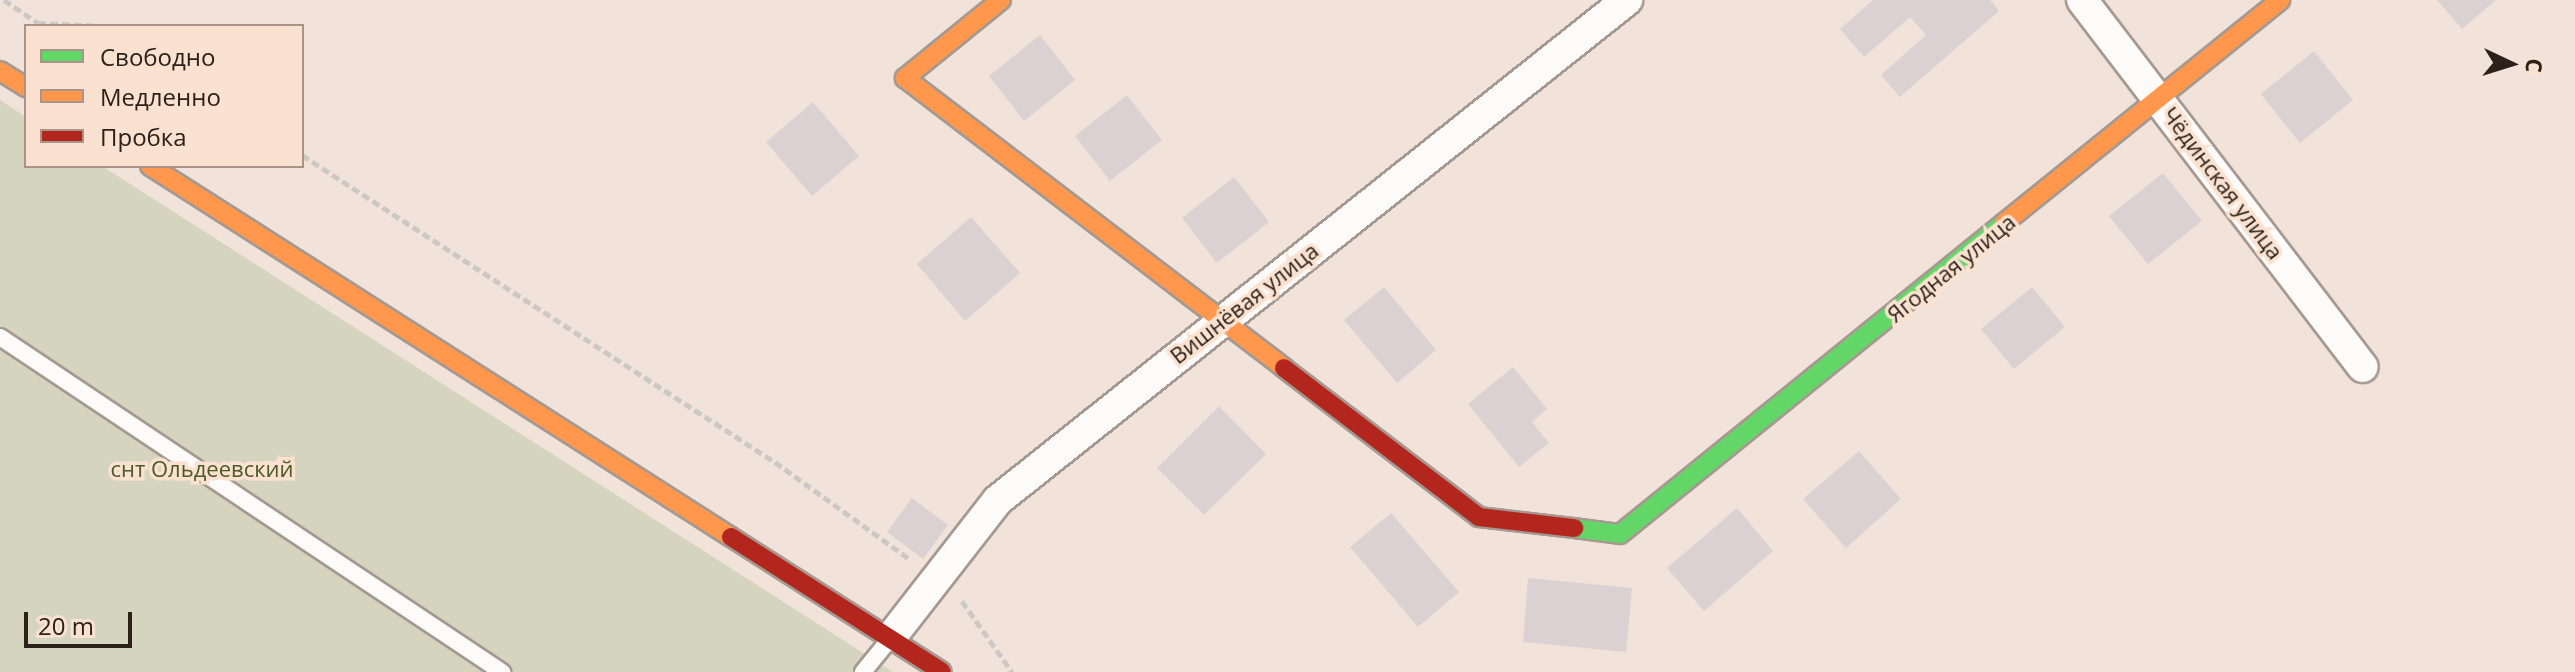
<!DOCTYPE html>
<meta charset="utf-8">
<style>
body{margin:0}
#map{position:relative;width:2575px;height:672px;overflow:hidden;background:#f1e3da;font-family:"Open Sans",sans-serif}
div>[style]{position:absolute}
.green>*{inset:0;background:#d4d4bf}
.building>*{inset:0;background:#dcd1d2}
.path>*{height:5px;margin-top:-2.5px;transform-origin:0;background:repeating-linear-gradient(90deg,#ccc8c4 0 8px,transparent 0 12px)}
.roads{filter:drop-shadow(2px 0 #a59991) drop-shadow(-2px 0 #a59991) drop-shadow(0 2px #a59991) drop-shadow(0 -2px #a59991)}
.lane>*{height:16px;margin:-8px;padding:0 8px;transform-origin:8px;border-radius:8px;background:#fdfbf9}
.street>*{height:30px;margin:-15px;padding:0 15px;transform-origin:15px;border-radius:15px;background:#fdfbf9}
.fast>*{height:18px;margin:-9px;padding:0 9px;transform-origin:9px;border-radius:9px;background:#63d668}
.slow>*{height:18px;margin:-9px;padding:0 9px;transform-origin:9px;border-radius:9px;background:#ff974d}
.jam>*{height:18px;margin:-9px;padding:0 9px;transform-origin:9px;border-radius:9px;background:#b3261e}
span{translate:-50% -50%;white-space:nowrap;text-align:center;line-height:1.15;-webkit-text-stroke:7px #fbe2d0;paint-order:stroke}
.street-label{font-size:22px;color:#2c2119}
.park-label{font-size:22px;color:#4b5a27}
.legend{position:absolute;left:24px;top:24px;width:280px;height:144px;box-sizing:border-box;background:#fbe2d0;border:2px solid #a89587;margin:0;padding:10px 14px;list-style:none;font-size:24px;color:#2c2119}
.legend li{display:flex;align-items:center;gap:16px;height:40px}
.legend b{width:40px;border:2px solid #a89587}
.north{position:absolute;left:2471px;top:24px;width:80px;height:80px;-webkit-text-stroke:6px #fbe2d0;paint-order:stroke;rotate:94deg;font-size:22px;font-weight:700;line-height:32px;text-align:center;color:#2c2119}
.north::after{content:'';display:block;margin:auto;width:28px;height:36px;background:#2c2119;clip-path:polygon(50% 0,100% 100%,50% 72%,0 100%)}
.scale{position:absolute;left:24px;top:612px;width:108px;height:36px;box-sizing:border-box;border:4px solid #2c2119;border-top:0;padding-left:10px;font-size:24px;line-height:28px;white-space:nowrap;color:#2c2119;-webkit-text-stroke:6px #fbe2d0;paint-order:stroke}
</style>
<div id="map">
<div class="green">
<div style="clip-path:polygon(0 100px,26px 117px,26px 166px,102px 166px,893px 672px,0 672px)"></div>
</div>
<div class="building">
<div style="clip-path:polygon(1873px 0,1990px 0,1999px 11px,1900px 97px,1881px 75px,1926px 35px,1910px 17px,1864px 57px,1840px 29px)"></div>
<div style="clip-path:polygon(2437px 0,2496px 0,2462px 29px)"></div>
<div style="clip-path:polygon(1040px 35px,1075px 80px,1024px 121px,989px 76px)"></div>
<div style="clip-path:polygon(2314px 51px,2353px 100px,2300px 143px,2261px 94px)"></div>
<div style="clip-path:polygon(1127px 95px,1162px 140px,1110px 181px,1075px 136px)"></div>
<div style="clip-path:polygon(813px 102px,859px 156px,812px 196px,766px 142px)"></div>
<div style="clip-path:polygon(2163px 173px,2202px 221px,2148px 264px,2109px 216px)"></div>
<div style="clip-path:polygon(1234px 177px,1269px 222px,1217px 263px,1182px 218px)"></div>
<div style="clip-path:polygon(971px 217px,1020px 273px,965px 321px,917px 264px)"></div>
<div style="clip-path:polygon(1384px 287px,1436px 350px,1397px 383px,1344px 320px)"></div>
<div style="clip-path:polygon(2032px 287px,2065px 327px,2014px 369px,1981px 329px)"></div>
<div style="clip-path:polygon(1513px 367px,1547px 409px,1532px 422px,1549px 443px,1519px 467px,1468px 404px)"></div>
<div style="clip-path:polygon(1219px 406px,1266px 454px,1204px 515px,1157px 468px)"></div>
<div style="clip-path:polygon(1859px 451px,1901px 499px,1846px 548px,1803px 499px)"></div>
<div style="clip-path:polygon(912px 498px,948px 525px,923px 559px,887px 532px)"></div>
<div style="clip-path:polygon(1737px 508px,1773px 551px,1704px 611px,1667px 568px)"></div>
<div style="clip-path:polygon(1391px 513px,1459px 592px,1418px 627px,1350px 547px)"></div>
<div style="clip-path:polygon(1528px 578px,1632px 588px,1626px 652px,1523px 642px)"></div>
</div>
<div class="path">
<div style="left:4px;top:0;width:41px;rotate:34.1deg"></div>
<div style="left:38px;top:23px;width:64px;rotate:2.7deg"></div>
<div style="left:302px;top:155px;width:564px;rotate:32.99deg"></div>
<div style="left:775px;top:462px;width:168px;rotate:35.8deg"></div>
<div style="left:962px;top:601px;width:87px;rotate:54.8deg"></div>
</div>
<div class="roads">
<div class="lane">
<div style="left:0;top:337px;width:604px;rotate:33.72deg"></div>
<div style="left:863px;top:672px;width:41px;rotate:-50.9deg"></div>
</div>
<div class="street">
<div style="left:2082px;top:0;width:462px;rotate:52.6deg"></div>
<div style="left:892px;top:636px;width:172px;rotate:-52.1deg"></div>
<div style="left:998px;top:500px;width:804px;rotate:-38.48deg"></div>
</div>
<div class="fast">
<div style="left:1574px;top:528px;width:46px;rotate:7.4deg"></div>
<div style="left:1620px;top:534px;width:494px;rotate:-39deg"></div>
</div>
<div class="slow">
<div style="left:1001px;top:0;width:124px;rotate:140.9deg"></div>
<div style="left:905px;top:78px;width:477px;rotate:37.4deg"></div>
<div style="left:0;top:71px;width:31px;rotate:32deg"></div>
<div style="left:150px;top:166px;width:689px;rotate:32.56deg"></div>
<div style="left:2004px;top:223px;width:355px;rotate:-38.9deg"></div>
</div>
<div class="jam">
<div style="left:1284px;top:368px;width:245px;rotate:37.4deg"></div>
<div style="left:1479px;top:517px;width:96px;rotate:6.6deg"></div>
<div style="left:731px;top:537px;width:250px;rotate:32.6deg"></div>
</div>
</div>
<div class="street-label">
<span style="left:2223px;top:183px;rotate:53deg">Чёдинская улица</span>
<span style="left:1951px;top:268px;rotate:-39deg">Ягодная улица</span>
<span style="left:1244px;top:303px;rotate:-38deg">Вишнёвая улица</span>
</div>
<div class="park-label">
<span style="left:202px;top:469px">снт Ольдеевский</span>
</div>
<ul class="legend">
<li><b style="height:10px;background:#63d668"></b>Свободно</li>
<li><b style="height:10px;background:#ff974d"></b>Медленно</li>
<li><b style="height:10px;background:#b3261e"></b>Пробка</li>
</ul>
<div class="north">С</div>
<div class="scale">20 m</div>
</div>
